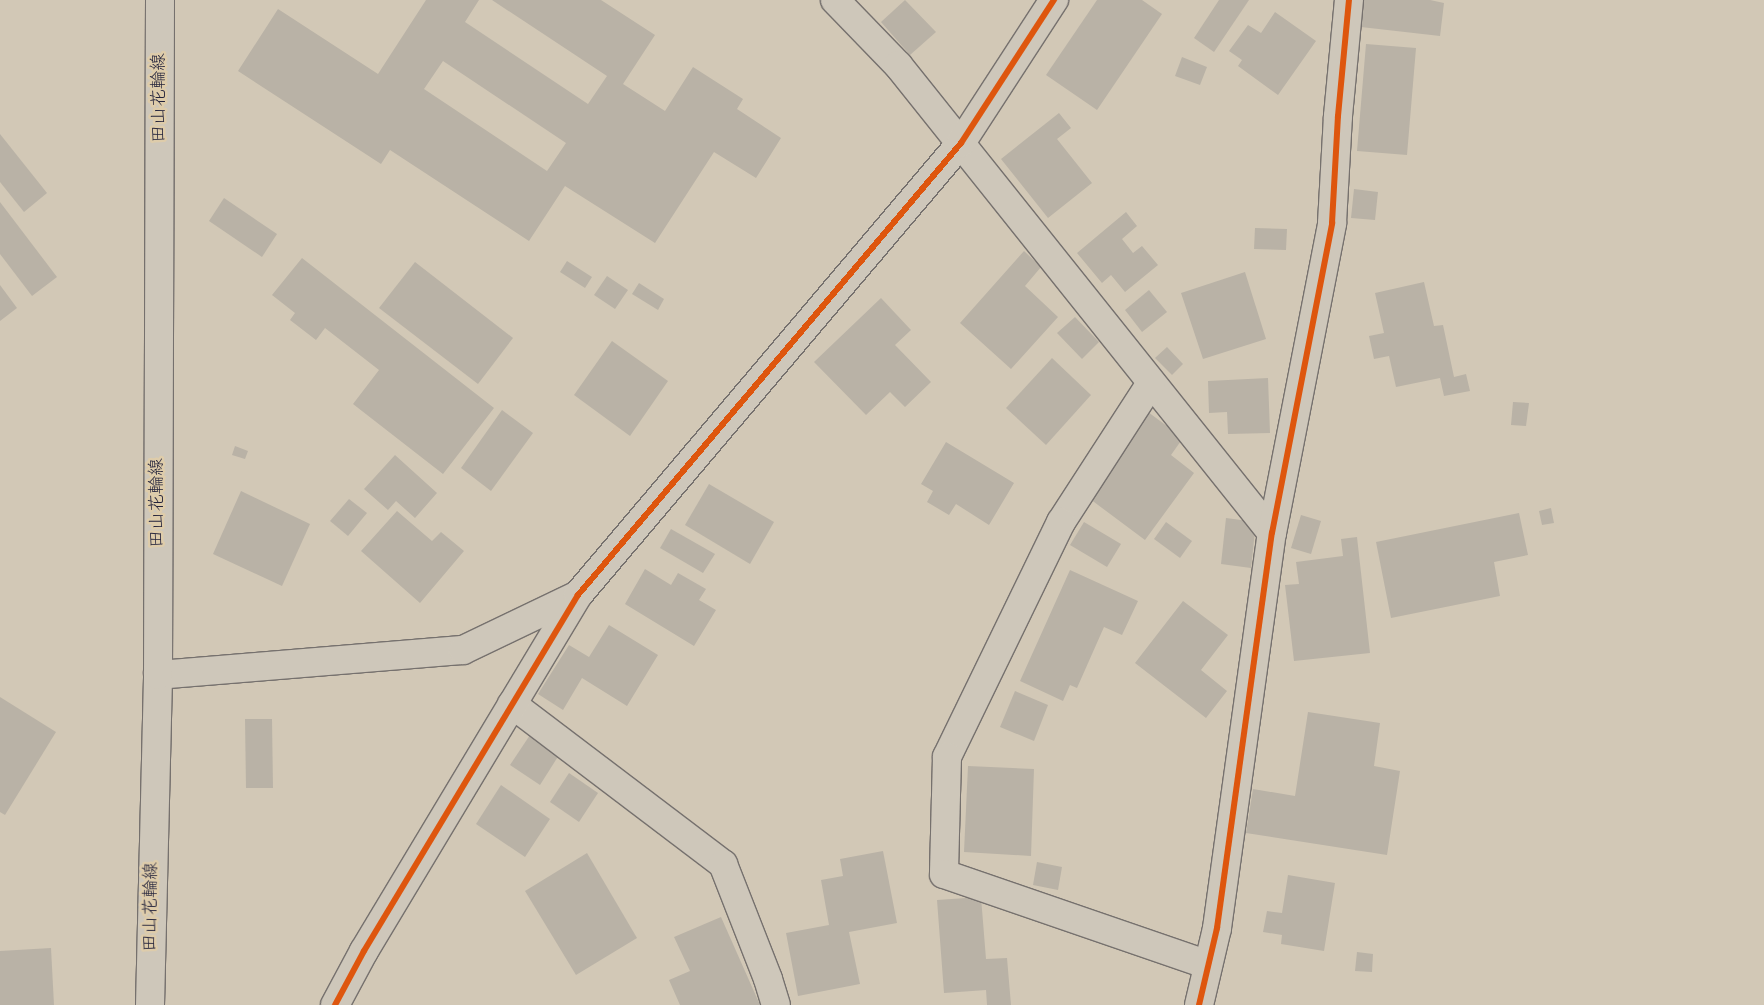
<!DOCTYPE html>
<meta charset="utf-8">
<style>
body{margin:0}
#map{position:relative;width:1764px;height:1005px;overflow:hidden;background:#d2c8b6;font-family:"Indie Flower","Klee One",sans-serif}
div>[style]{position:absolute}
.building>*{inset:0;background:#b9b2a6}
.roads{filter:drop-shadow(1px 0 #76716e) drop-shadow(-1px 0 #76716e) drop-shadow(0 1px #76716e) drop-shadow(0 -1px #76716e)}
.minor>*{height:28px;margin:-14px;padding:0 14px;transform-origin:14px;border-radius:14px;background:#cec7ba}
.tertiary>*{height:28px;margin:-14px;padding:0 14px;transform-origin:14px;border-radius:14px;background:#cec7ba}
.secondary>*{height:28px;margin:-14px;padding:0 14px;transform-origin:14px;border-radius:14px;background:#cec7ba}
.cycleway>*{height:6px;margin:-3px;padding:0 3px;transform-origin:3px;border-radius:3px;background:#de560e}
span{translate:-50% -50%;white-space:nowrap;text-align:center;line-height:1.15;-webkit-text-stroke:5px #deccaa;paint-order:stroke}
.street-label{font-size:18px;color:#22223b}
</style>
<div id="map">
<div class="building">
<div style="clip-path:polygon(evenodd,426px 0,479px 0,465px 22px,588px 104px,607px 76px,492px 0,601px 0,655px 35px,623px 84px,665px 111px,693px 67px,743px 99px,737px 109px,781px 138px,756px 178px,714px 152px,655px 243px,565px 186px,529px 241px,390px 150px,381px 164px,238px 71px,278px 9px,378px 74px,426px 0,443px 61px,566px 143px,547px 171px,424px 89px,443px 61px)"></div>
<div style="clip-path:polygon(905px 0,936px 32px,910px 55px,881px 22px)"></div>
<div style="clip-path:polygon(1097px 0,1142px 0,1162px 14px,1097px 110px,1046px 75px)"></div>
<div style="clip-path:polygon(1219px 0,1249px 0,1214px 52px,1194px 38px)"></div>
<div style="clip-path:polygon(1364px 0,1430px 0,1444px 3px,1440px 36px,1361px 27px)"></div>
<div style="clip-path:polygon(1275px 12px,1316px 41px,1278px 95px,1238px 66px,1242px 60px,1229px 51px,1248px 25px,1261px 33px)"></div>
<div style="clip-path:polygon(1366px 44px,1416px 48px,1407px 155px,1357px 151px)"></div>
<div style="clip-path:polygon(1182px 57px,1207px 67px,1200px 85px,1175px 76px)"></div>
<div style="clip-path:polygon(1059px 113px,1071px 128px,1057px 139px,1092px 183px,1048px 218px,1001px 159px)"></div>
<div style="clip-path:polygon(0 134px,47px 193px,24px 212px,0 182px)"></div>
<div style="clip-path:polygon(1354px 189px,1378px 192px,1375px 220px,1351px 218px)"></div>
<div style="clip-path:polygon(224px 198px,277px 234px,262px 257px,209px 221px)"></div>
<div style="clip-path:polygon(0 202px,57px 277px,32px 296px,0 254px)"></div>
<div style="clip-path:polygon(1126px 212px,1137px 226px,1122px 239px,1133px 253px,1142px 246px,1158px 265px,1125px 292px,1111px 275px,1102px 283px,1077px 253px)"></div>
<div style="clip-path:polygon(1255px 228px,1287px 229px,1286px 250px,1254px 249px)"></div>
<div style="clip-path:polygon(1024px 251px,1041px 267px,1025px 286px,1058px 317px,1011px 369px,960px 323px)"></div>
<div style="clip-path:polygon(302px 258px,494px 408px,443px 474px,353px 404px,379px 370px,325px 328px,316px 340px,290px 320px,295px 313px,272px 295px)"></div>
<div style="clip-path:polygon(567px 261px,592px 277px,585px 288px,560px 272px)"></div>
<div style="clip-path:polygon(415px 262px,513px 338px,478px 384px,379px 308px)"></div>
<div style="clip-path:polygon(1245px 272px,1266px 339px,1203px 359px,1181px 293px)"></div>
<div style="clip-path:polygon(607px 276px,628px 290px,615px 309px,594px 295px)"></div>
<div style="clip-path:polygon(1424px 282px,1434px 326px,1443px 325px,1454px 377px,1466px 374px,1470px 391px,1444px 396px,1440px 378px,1396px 387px,1389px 356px,1374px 359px,1369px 336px,1384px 333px,1375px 293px)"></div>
<div style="clip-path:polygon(639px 283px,664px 299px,658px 310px,632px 294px)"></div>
<div style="clip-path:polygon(0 285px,17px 308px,0 321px)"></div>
<div style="clip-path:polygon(1149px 290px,1167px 312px,1142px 332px,1125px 310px)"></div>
<div style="clip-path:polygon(881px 298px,911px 330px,895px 345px,931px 382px,905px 407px,890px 392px,866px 415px,814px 362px)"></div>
<div style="clip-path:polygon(1075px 317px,1099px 342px,1082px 359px,1057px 333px)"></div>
<div style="clip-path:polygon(612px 341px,668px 381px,630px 436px,574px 395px)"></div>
<div style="clip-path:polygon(1167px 347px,1183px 364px,1172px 375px,1155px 358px)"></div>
<div style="clip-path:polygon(1052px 358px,1091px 395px,1046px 445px,1006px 408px)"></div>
<div style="clip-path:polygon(1268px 378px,1270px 433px,1228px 434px,1227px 412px,1209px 413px,1208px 381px)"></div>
<div style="clip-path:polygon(1513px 402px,1529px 403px,1526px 426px,1511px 425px)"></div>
<div style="clip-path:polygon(502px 410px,533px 433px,491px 491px,461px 468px)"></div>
<div style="clip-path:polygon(1148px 412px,1183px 438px,1171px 455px,1194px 473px,1145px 540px,1086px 496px)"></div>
<div style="clip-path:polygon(946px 442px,1014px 483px,989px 525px,956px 504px,949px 515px,927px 502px,933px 491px,921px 484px)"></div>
<div style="clip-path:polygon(235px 446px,248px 451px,245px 459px,232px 455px)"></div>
<div style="clip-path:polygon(395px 455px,437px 493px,415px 518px,396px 501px,388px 510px,364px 489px)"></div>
<div style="clip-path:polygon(709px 484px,774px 522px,750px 564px,685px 525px)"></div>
<div style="clip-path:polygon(241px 491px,310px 524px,282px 586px,213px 554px)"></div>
<div style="clip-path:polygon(349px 499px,367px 513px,348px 536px,330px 521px)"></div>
<div style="clip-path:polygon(1551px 508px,1554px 523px,1542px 525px,1539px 511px)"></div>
<div style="clip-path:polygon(397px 511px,432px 541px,441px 532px,464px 551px,420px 603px,361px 551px)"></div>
<div style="clip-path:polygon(1519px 513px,1528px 555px,1494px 562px,1500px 596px,1391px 618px,1376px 542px)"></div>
<div style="clip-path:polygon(1301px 515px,1321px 521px,1311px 554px,1291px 548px)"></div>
<div style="clip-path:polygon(1226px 518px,1256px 522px,1251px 568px,1221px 564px)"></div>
<div style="clip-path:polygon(1084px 522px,1121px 544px,1107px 567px,1070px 545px)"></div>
<div style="clip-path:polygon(1166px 522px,1192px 541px,1180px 558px,1154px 539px)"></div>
<div style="clip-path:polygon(671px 529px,715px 554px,703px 573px,660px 548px)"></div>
<div style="clip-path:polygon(1357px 537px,1370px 653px,1294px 661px,1285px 585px,1299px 584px,1296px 562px,1343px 556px,1341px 539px)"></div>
<div style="clip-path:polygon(645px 569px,671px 585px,678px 573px,706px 589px,699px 600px,716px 610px,694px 646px,625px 604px)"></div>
<div style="clip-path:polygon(1070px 570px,1138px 601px,1122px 635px,1104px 627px,1077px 688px,1070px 685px,1063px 701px,1020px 681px)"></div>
<div style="clip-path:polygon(1183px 601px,1228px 635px,1201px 670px,1227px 691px,1206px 718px,1135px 663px)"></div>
<div style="clip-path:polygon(609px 625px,658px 655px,627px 706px,582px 678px,563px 710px,538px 694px,569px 645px,589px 657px)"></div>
<div style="clip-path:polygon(1015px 691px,1048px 705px,1034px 741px,1000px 727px)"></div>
<div style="clip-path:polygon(0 697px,56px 732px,5px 815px,0 812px)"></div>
<div style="clip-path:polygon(1308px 712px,1380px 723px,1374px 766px,1400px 771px,1387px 855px,1246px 833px,1253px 789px,1295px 796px)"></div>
<div style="clip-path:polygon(245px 719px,272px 719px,273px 788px,246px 788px)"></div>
<div style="clip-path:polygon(530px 735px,559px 755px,540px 785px,510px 765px)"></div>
<div style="clip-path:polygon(968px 766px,1034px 769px,1031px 856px,964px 852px)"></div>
<div style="clip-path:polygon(569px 773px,598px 793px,579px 822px,550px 802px)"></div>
<div style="clip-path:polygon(501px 785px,550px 819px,525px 857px,476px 824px)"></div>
<div style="clip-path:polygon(883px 851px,897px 923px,849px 932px,860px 984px,798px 996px,786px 933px,829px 925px,821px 880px,843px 876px,840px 859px)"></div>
<div style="clip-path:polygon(587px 853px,637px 938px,576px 975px,525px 891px)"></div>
<div style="clip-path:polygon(1037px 862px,1062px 867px,1058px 890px,1033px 885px)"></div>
<div style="clip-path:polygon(1288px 875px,1335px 883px,1324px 951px,1281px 944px,1282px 935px,1263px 932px,1267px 911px,1282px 913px)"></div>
<div style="clip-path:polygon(981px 897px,986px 959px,1007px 958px,1011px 1005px,987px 1005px,986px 990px,944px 993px,937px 900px)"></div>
<div style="clip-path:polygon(721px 917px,760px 1005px,680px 1005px,669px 980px,690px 971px,674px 937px)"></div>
<div style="clip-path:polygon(51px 948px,54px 1005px,0 1005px,0 951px)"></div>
<div style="clip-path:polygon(1357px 952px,1373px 954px,1372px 972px,1355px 971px)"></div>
</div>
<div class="roads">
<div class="minor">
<div style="left:835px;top:0;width:91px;rotate:45.9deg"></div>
<div style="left:898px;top:65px;width:599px;rotate:51.37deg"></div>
<div style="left:1151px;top:383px;width:166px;rotate:122.9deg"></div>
<div style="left:1061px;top:522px;width:261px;rotate:115.9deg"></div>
<div style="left:947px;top:757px;width:117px;rotate:91.5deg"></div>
<div style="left:944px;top:874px;width:279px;rotate:19deg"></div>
<div style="left:512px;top:704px;width:265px;rotate:37.2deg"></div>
<div style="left:723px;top:864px;width:123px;rotate:68.6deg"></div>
<div style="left:768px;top:979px;width:27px;rotate:73deg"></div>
<div style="left:335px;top:1005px;width:61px;rotate:-61.8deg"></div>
<div style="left:364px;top:951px;width:415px;rotate:-59deg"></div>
<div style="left:1199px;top:1005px;width:79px;rotate:-76.8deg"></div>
<div style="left:1217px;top:928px;width:399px;rotate:-82.1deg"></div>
<div style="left:1272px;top:533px;width:316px;rotate:-79deg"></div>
<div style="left:1332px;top:223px;width:107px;rotate:-86.8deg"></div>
<div style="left:1338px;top:116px;width:117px;rotate:-84.6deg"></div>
</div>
<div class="tertiary">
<div style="left:158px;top:675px;width:306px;rotate:-4.7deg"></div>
<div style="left:463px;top:650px;width:127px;rotate:-25.6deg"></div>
<div style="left:578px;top:595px;width:592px;rotate:-49.72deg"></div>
<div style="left:961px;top:143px;width:171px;rotate:-57deg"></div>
</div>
<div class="secondary">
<div style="left:150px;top:1005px;width:330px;rotate:-88.6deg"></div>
<div style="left:158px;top:675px;width:675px;rotate:-89.83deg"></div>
</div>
</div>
<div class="cycleway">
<div style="left:335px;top:1005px;width:61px;rotate:-61.8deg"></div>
<div style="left:364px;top:951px;width:415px;rotate:-59deg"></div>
<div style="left:578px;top:595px;width:592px;rotate:-49.72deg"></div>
<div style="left:961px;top:143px;width:171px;rotate:-57deg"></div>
<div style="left:1199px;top:1005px;width:79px;rotate:-76.8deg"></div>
<div style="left:1217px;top:928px;width:399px;rotate:-82.1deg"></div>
<div style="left:1272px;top:533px;width:316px;rotate:-79deg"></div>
<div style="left:1332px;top:223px;width:107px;rotate:-86.8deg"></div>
<div style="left:1338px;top:116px;width:117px;rotate:-84.6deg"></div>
</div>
<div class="street-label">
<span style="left:160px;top:98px;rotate:-90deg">田山花輪線</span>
<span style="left:158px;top:503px;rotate:-90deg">田山花輪線</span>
<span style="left:152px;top:907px;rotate:-89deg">田山花輪線</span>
</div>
</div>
